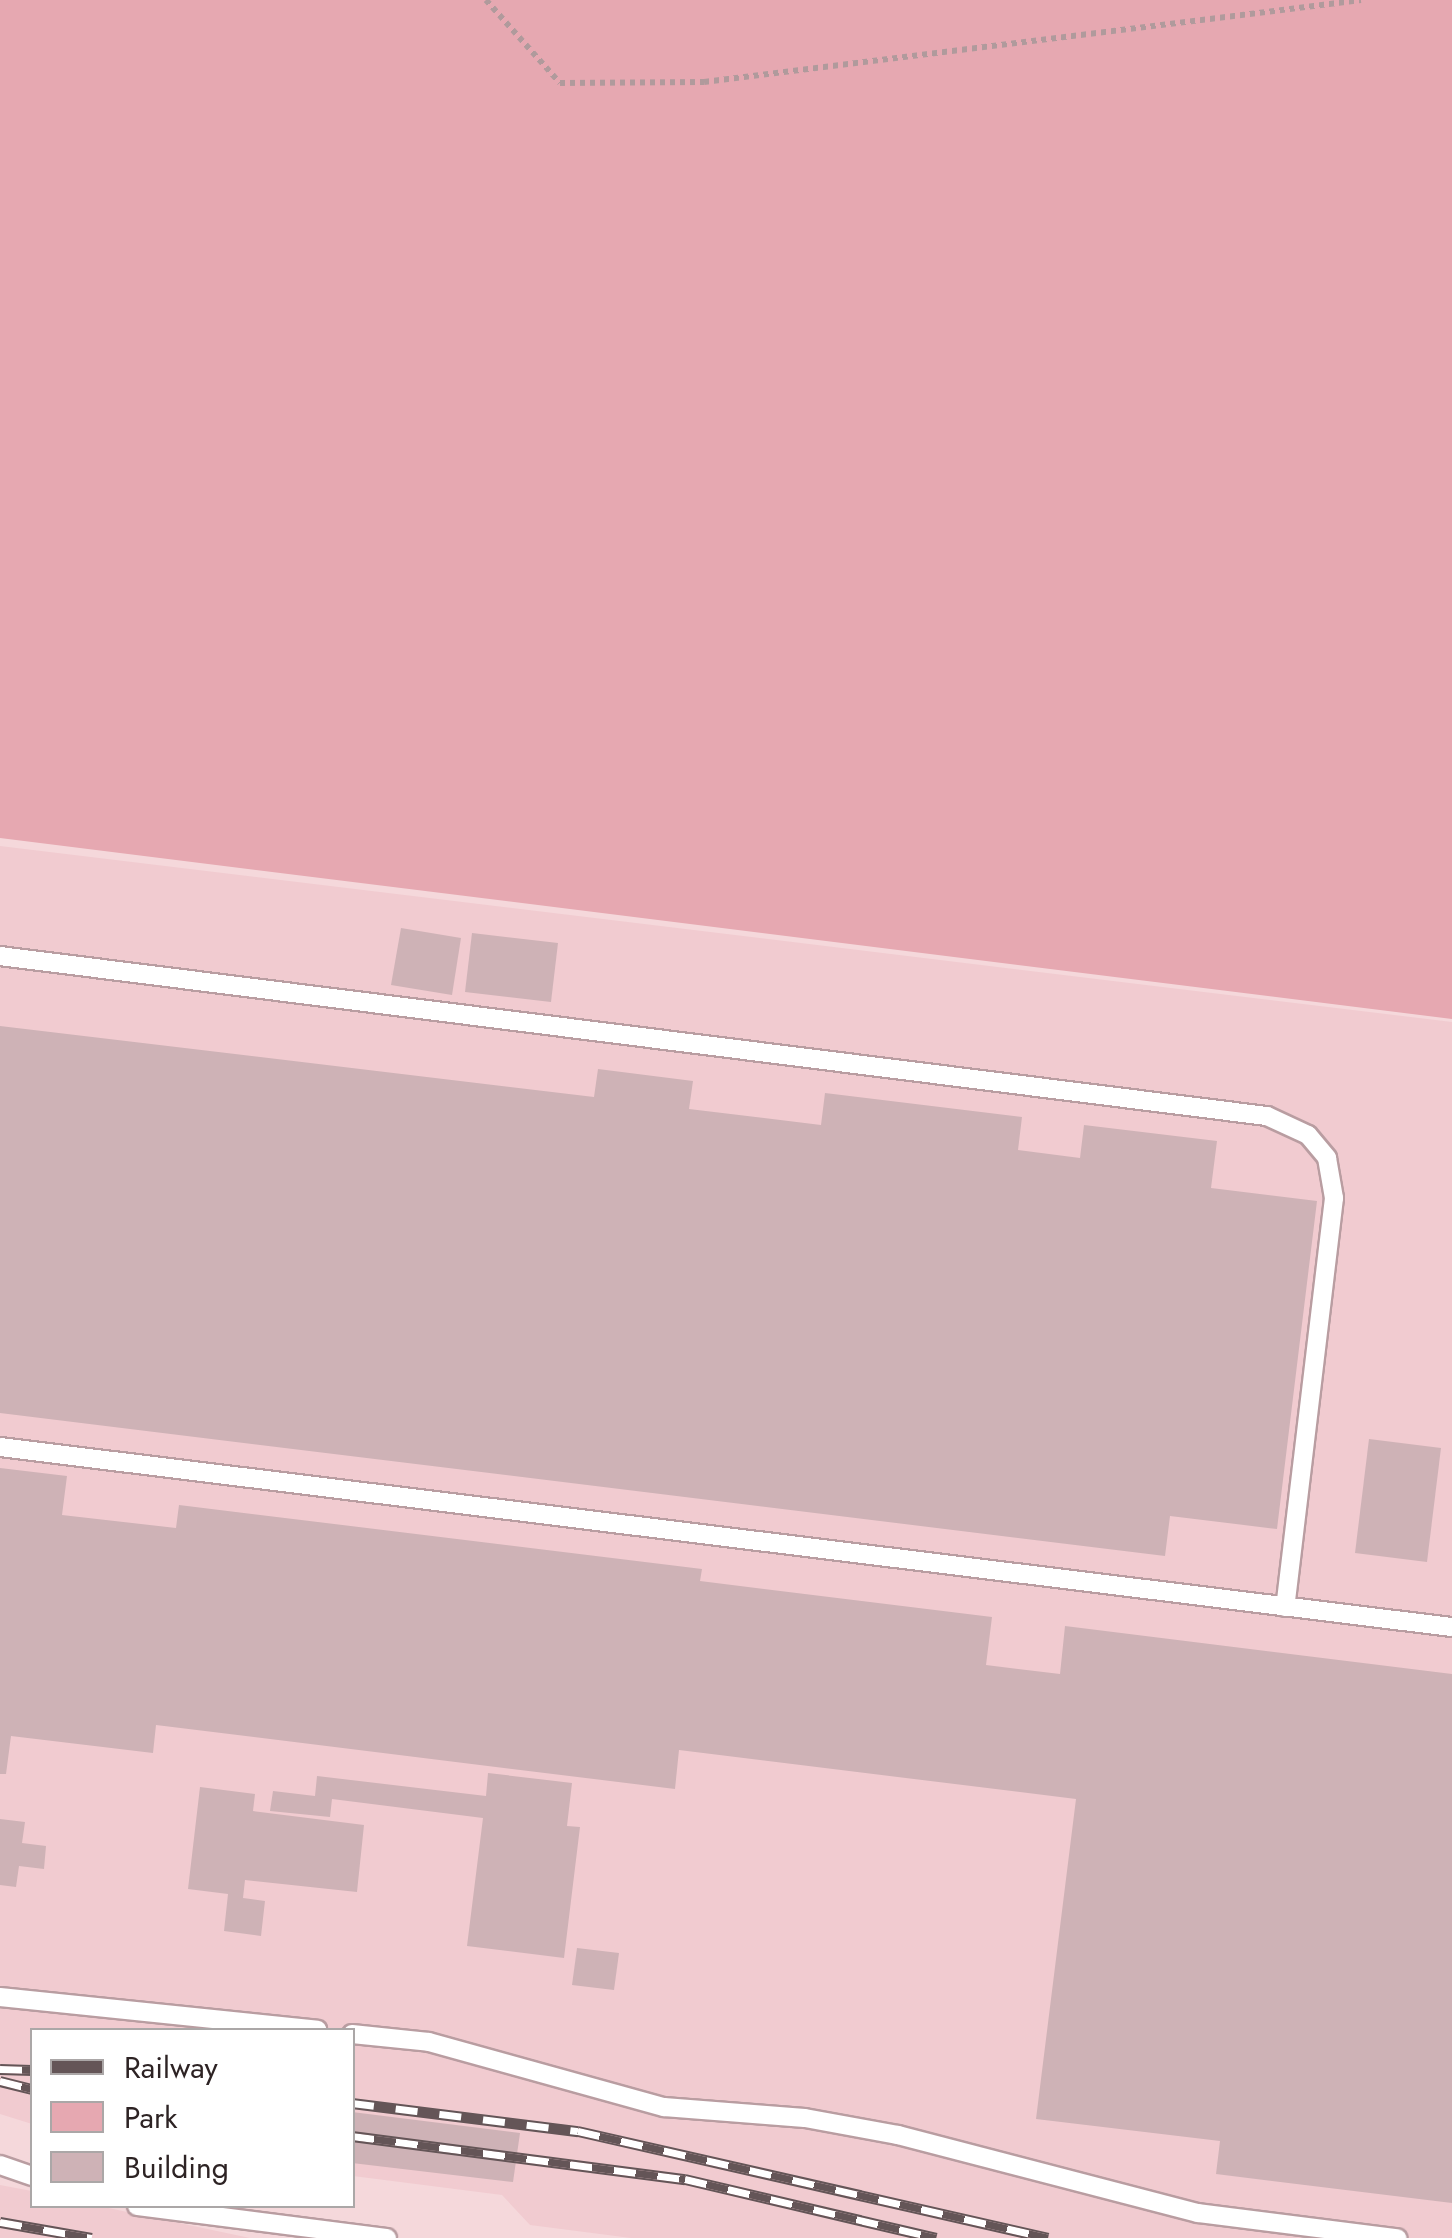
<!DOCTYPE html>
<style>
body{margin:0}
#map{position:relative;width:1452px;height:2238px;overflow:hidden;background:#f5d8db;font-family:Jost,sans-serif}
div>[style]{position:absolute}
.built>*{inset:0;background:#f1cbd0}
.green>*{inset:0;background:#e6a8b1}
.building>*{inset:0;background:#ceb2b6}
.path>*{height:6px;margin-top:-3px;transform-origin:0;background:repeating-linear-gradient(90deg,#b09a9c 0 5px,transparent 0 10px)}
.roads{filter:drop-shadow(2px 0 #b99da1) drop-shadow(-2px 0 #b99da1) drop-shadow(0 2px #b99da1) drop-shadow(0 -2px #b99da1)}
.lane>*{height:18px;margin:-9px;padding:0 9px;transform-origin:9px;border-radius:9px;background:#fff}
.rail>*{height:11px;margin-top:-5.5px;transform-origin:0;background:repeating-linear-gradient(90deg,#fff 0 22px,#645557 0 44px);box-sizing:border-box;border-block:2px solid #645557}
span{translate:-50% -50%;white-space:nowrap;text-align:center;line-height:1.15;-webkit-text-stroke:9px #fff;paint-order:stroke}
.legend{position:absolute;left:30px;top:2028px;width:325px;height:180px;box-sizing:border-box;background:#fff;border:2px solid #aba7a7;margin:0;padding:12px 18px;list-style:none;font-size:30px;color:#2d2324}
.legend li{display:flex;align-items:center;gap:20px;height:50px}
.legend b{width:50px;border:2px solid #aba7a7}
</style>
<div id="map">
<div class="built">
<div style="clip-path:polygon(0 846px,1452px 1022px,1452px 2238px,631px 2238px,530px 2225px,502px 2195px,353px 2176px,352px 2030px,32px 2030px,32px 2124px,0 2114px)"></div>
<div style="clip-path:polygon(0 2185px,32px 2191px,32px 2206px,99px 2206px,250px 2238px,0 2238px)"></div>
</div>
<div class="green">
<div style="clip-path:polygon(0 0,1452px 0,1452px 1019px,0 838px)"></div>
</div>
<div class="building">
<div style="clip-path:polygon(401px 928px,461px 938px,452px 995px,391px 985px)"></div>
<div style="clip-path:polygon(472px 933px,558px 943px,551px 1002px,465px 992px)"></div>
<div style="clip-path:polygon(0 1026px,594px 1097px,598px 1069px,693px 1081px,689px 1109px,821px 1125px,825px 1093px,1022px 1117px,1018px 1150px,1080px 1158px,1084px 1125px,1217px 1141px,1211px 1188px,1317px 1201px,1277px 1529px,1170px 1516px,1165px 1556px,0 1413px)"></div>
<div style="clip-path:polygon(1369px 1439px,1441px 1448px,1427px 1562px,1355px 1553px)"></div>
<div style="clip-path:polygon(0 1468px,67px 1476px,62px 1515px,176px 1528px,179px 1505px,702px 1569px,700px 1581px,992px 1617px,986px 1665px,1060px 1674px,1065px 1626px,1452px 1674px,1452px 2203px,1216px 2174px,1220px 2141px,1036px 2119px,1076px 1799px,679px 1750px,675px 1789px,156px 1725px,153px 1753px,11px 1736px,6px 1774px,0 1774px)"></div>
<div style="clip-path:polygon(488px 1773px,572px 1783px,567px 1826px,580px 1827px,564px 1958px,467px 1946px,483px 1818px,332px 1799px,330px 1817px,270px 1811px,273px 1791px,315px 1796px,317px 1776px,486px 1796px)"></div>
<div style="clip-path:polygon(200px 1787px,255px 1794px,253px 1811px,364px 1825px,357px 1892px,245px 1880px,243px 1898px,265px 1901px,261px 1936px,224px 1931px,228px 1894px,188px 1889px)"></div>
<div style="clip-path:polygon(0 1819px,25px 1822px,22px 1843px,46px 1846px,44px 1869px,19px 1866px,16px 1887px,0 1885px)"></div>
<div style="clip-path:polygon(577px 1948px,619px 1953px,614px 1990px,572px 1985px)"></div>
<div style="clip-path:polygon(352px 2112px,520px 2133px,513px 2182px,352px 2163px)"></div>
</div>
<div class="path">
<div style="left:486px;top:0;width:111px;rotate:48.3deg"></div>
<div style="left:560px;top:83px;width:144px;rotate:-0.4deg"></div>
<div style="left:704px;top:82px;width:662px;rotate:-7.11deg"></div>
</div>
<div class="roads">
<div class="lane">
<div style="left:0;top:956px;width:1277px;rotate:7.2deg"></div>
<div style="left:1267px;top:1116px;width:45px;rotate:24.9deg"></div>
<div style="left:1308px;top:1135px;width:30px;rotate:50deg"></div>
<div style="left:1327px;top:1158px;width:41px;rotate:80.1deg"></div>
<div style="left:1334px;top:1198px;width:412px;rotate:96.8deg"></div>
<div style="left:0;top:1447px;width:1463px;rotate:7.07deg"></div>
<div style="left:0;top:1997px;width:319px;rotate:5.9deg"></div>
<div style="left:352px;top:2034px;width:77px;rotate:5.9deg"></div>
<div style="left:429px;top:2042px;width:244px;rotate:15.5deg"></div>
<div style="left:664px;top:2107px;width:141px;rotate:4.5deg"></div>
<div style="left:805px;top:2118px;width:95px;rotate:10.4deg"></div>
<div style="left:898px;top:2135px;width:310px;rotate:14.6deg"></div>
<div style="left:1198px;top:2213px;width:201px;rotate:7.2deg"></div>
<div style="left:0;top:2165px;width:34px;rotate:19deg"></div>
<div style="left:137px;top:2206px;width:252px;rotate:7.3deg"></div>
</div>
</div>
<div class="rail">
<div style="left:0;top:2069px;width:32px;rotate:2deg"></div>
<div style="left:0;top:2081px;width:33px;rotate:14deg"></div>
<div style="left:352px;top:2103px;width:228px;rotate:7.1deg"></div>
<div style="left:578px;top:2131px;width:482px;rotate:12.8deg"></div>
<div style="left:352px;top:2136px;width:336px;rotate:7.4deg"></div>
<div style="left:685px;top:2179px;width:258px;rotate:13.2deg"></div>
<div style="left:0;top:2222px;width:93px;rotate:9.9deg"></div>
</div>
<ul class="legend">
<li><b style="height:12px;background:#645557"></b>Railway</li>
<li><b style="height:28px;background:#e6a8b1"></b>Park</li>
<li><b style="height:28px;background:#ceb2b6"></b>Building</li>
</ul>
</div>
